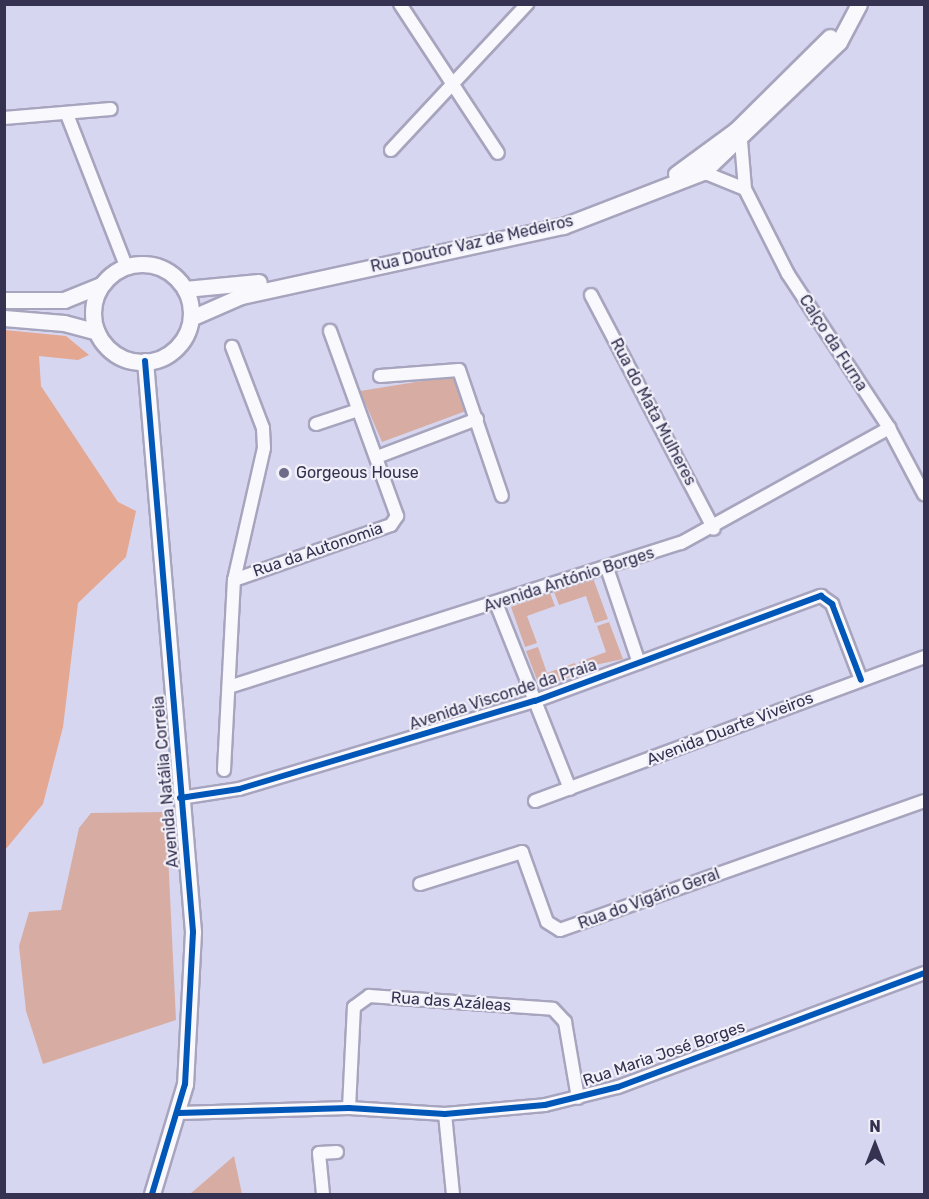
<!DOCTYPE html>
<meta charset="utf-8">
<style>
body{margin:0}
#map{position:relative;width:929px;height:1199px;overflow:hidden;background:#d7d6f0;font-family:Rubik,sans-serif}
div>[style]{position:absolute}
.green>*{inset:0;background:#d7ada3}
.forest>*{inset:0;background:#e3a792}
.roads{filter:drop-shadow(2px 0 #a7a4be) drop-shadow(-2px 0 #a7a4be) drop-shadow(0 2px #a7a4be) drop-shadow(0 -2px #a7a4be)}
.minor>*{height:12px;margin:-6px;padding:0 6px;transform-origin:6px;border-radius:6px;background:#f9f9fd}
.tertiary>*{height:15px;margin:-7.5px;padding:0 7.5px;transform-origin:7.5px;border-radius:7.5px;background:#f9f9fd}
.tertiary>.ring{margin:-7.5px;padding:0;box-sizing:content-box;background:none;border:15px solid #f9f9fd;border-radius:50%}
.cycleway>*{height:6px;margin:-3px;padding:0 3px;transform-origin:3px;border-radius:3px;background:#0057b8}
.dots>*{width:16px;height:16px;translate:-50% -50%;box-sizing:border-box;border:3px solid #f1f0f9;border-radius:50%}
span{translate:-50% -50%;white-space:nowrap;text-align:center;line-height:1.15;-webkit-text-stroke:4.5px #f1f0f9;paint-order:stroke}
.street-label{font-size:16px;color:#343151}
.poi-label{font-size:16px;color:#343151}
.left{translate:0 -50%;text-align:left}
.frame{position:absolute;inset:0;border:6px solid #343151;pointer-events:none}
.north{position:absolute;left:845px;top:1115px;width:60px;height:60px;-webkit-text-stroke:4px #f1f0f9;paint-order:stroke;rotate:0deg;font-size:16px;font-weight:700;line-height:24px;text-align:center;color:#343151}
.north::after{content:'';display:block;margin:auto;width:21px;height:27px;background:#343151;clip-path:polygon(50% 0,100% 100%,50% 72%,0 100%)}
</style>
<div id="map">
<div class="green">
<div style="clip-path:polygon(453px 376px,466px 411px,382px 442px,360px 391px)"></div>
<div style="clip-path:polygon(593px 578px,608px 619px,595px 623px,586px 596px,559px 605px,554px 592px)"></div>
<div style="clip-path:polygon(550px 593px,555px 606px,527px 616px,537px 643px,525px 647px,511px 607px)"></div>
<div style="clip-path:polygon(609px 622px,623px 659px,581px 668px,579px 662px,606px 652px,597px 626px)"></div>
<div style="clip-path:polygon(538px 647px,547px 673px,575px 663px,579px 674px,540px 688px,526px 651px)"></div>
<div style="clip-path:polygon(166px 812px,176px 1020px,43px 1064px,26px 1011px,19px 946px,29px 912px,61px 910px,79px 828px,91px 813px)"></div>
<div style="clip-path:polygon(234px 1156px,242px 1194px,190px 1194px)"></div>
</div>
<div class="forest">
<div style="clip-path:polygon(5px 330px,66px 336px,89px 355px,78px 360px,39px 356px,41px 386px,118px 502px,136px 511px,126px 557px,78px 603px,63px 727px,43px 804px,5px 850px)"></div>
</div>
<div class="roads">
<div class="minor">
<div style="left:400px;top:4px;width:178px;rotate:56.7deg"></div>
<div style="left:68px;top:117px;width:160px;rotate:68.7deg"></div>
<div style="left:4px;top:118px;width:107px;rotate:-4.8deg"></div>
<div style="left:741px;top:141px;width:48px;rotate:85.2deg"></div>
<div style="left:745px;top:189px;width:95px;rotate:63.2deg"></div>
<div style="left:788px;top:274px;width:184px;rotate:56.7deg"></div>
<div style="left:889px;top:428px;width:75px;rotate:62.1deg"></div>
<div style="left:391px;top:150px;width:200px;rotate:-47deg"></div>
<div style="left:703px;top:172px;width:45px;rotate:22deg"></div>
<div style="left:591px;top:295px;width:264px;rotate:62.3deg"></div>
<div style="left:380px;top:376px;width:79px;rotate:-4.3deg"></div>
<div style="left:459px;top:370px;width:133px;rotate:71.2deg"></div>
<div style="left:316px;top:424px;width:44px;rotate:-18.4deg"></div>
<div style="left:377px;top:457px;width:107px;rotate:-20.8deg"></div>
<div style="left:607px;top:568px;width:100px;rotate:71.4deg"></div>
<div style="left:234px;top:580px;width:166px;rotate:-19.3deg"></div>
<div style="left:391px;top:525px;width:11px;rotate:-56deg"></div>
<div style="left:397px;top:516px;width:197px;rotate:-109.9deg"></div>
<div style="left:496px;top:603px;width:200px;rotate:68.3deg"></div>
<div style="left:229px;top:687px;width:474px;rotate:-17.7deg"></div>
<div style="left:681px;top:543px;width:238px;rotate:-28.9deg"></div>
<div style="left:224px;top:770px;width:190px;rotate:-87deg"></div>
<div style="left:234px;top:580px;width:135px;rotate:-77.2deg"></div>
<div style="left:264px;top:448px;width:20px;rotate:-93deg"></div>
<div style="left:263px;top:428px;width:87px;rotate:-110.9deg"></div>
<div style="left:180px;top:798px;width:60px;rotate:-8.7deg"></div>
<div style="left:239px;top:789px;width:309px;rotate:-16.6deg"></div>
<div style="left:535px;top:701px;width:305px;rotate:-20.2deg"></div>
<div style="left:821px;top:596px;width:14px;rotate:36deg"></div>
<div style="left:832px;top:604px;width:81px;rotate:69.1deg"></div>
<div style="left:535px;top:801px;width:415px;rotate:-20.3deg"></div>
<div style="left:420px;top:884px;width:107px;rotate:-17.4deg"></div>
<div style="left:522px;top:852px;width:74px;rotate:70.3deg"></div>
<div style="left:547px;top:922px;width:15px;rotate:32deg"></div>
<div style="left:560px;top:930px;width:386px;rotate:-19.5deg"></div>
<div style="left:349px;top:1108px;width:101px;rotate:-87.2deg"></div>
<div style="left:354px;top:1007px;width:19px;rotate:-36deg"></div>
<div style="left:369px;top:996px;width:184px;rotate:4deg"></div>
<div style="left:553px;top:1009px;width:18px;rotate:47deg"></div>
<div style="left:565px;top:1022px;width:77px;rotate:80.3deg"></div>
<div style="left:179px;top:1113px;width:170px;rotate:-1.7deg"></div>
<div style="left:349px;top:1108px;width:96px;rotate:3.6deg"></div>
<div style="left:445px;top:1114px;width:100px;rotate:-5.1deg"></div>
<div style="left:545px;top:1105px;width:75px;rotate:-13.9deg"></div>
<div style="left:618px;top:1087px;width:327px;rotate:-20.4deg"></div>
<div style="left:445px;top:1114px;width:80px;rotate:84.3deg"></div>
<div style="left:323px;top:1194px;width:41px;rotate:-95.6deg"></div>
<div style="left:319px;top:1153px;width:18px;rotate:-3deg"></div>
</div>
<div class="tertiary">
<div style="left:676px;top:174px;width:74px;rotate:-36.3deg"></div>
<div style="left:736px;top:130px;width:132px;rotate:-44.7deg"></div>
<div class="ring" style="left:93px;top:264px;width:83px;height:83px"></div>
<div style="left:185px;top:289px;width:74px;rotate:-5.4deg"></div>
<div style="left:4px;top:300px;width:60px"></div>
<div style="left:64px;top:300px;width:40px;rotate:-22deg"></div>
<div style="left:4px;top:318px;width:60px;rotate:4.8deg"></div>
<div style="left:64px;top:323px;width:34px;rotate:15deg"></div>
<div style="left:191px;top:318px;width:55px;rotate:-23.7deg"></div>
<div style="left:241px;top:296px;width:330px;rotate:-12.3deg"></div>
<div style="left:563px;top:226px;width:150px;rotate:-21.1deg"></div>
<div style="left:703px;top:172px;width:188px;rotate:-43.7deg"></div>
<div style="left:839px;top:42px;width:43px;rotate:-62.2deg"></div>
<div style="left:145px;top:361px;width:573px;rotate:85.19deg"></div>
<div style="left:193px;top:932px;width:152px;rotate:93deg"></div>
<div style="left:185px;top:1084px;width:115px;rotate:106.7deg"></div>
</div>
</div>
<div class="cycleway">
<div style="left:145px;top:361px;width:573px;rotate:85.19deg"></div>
<div style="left:193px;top:932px;width:152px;rotate:93deg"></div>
<div style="left:185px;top:1084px;width:115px;rotate:106.7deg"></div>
<div style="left:180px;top:798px;width:60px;rotate:-8.7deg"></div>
<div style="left:239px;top:789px;width:309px;rotate:-16.6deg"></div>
<div style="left:535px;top:701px;width:305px;rotate:-20.2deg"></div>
<div style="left:821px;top:596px;width:14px;rotate:36deg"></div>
<div style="left:832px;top:604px;width:81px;rotate:69.1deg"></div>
<div style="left:179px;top:1113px;width:170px;rotate:-1.7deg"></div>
<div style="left:349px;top:1108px;width:96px;rotate:3.6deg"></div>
<div style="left:445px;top:1114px;width:100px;rotate:-5.1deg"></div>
<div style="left:545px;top:1105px;width:75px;rotate:-13.9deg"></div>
<div style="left:618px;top:1087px;width:327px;rotate:-20.4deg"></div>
</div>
<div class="dots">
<div style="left:284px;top:473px;background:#6d6b89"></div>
</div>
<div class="street-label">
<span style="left:472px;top:244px;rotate:-13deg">Rua Doutor Vaz de Medeiros</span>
<span style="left:833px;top:343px;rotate:57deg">Calço da Furna</span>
<span style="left:653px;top:412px;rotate:62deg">Rua do Mata Mulheres</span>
<span style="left:318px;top:550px;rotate:-19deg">Rua da Autonomia</span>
<span style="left:569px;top:580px;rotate:-18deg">Avenida António Borges</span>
<span style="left:503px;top:695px;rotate:-18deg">Avenida Visconde da Praia</span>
<span style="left:730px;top:729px;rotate:-21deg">Avenida Duarte Viveiros</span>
<span style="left:166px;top:782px;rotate:-95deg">Avenida Natália Correia</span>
<span style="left:649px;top:899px;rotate:-20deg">Rua do Vigário Geral</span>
<span style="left:451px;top:1002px;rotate:4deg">Rua das Azáleas</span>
<span style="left:664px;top:1054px;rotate:-19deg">Rua Maria José Borges</span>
</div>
<div class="poi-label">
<span class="left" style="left:296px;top:473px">Gorgeous House</span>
</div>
<div class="frame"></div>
<div class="north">N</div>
</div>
